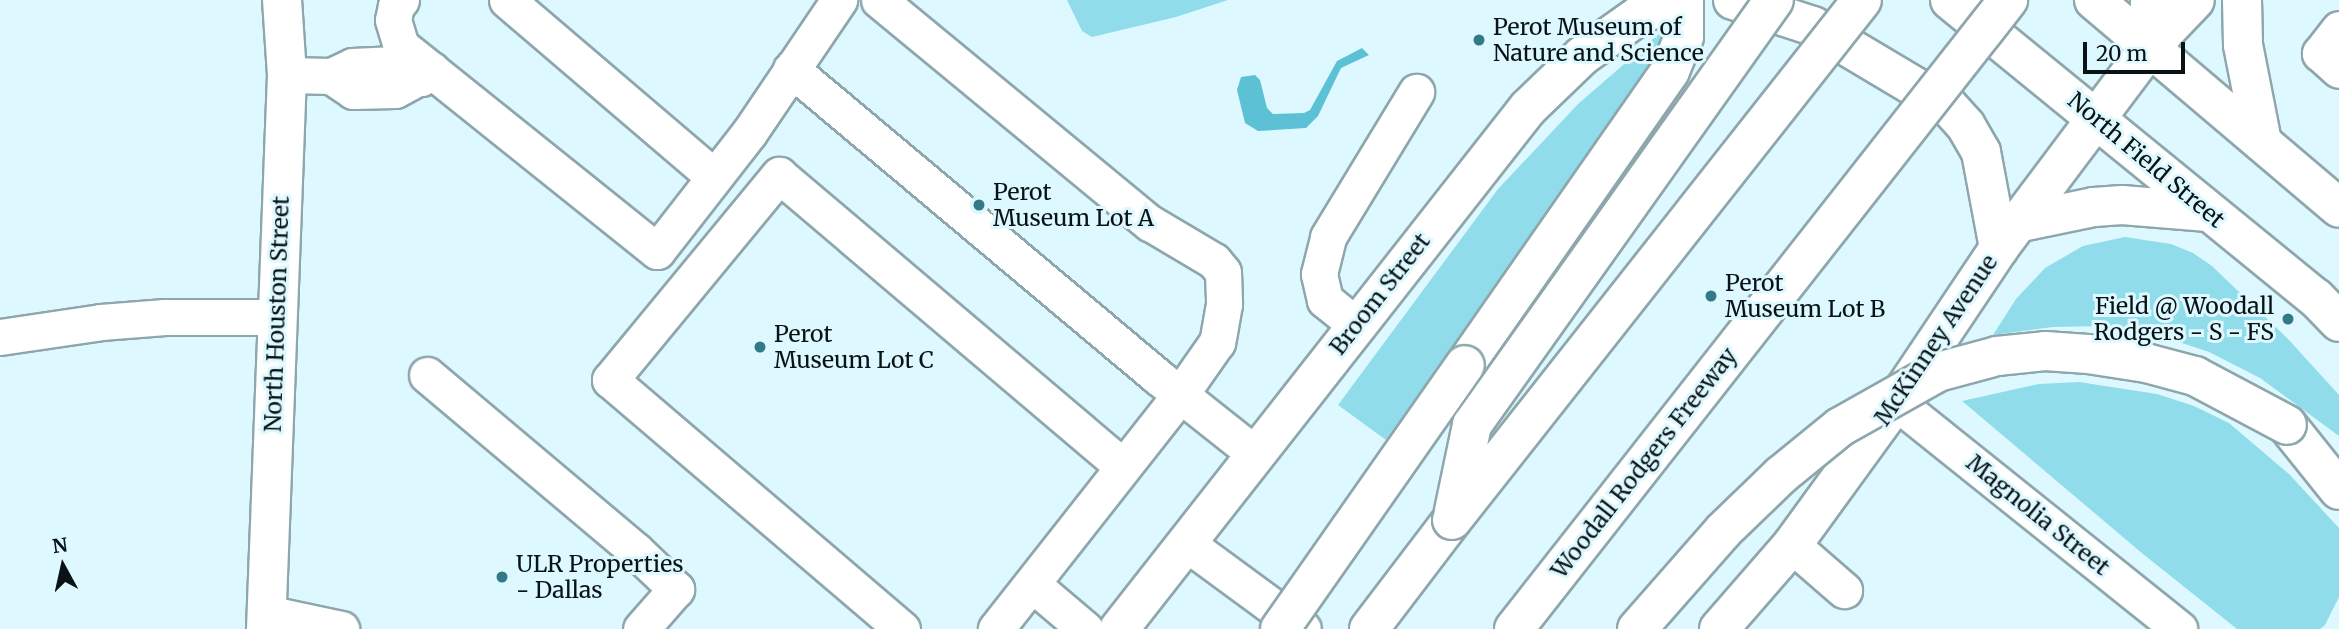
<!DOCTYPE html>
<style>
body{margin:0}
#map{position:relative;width:2339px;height:629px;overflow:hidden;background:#ddf9ff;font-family:Merriweather,serif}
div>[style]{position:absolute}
.green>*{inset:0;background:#91dceb}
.water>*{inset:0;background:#5cc1d4}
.roads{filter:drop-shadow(2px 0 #8da7ac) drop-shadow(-2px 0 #8da7ac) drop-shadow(0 2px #8da7ac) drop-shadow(0 -2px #8da7ac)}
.minor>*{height:35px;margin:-17.5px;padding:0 17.5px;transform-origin:17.5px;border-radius:17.5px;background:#fff}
.major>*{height:38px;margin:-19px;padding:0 19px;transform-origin:19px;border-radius:19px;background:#fff}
.highway>*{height:38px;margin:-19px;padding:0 19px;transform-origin:19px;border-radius:19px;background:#fff}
.bridges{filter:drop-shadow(2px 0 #8da7ac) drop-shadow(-2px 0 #8da7ac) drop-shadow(0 2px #8da7ac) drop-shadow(0 -2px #8da7ac)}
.highway-bridge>*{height:38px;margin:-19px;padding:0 19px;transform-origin:19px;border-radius:19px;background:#fff}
.dots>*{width:19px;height:19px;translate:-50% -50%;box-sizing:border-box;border:4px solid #ddf9ff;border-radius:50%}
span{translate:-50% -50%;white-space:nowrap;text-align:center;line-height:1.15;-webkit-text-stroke:6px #ddf9ff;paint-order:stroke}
.poi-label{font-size:23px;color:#091315}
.left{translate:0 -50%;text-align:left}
.right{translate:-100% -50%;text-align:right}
.street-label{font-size:23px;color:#091315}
.north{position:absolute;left:28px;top:531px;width:70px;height:70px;-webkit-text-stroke:5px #ddf9ff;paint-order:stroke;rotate:352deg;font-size:19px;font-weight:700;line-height:28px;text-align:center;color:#091315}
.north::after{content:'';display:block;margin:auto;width:24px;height:32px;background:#091315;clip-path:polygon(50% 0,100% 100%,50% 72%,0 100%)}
.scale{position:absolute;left:2083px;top:42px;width:102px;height:32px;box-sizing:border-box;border:4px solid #091315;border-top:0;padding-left:9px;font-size:21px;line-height:24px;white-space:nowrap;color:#091315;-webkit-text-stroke:5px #ddf9ff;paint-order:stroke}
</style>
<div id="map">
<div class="green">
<div style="clip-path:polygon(1067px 0,1228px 0,1176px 17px,1092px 37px,1082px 31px)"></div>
<div style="clip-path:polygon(1660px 33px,1669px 41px,1386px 440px,1338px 405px,1498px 189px,1578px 104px)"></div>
<div style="clip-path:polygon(2125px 237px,2171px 244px,2193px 253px,2212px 266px,2289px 340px,2339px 395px,2339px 436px,2260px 378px,2209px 352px,2161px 336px,2106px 326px,2053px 327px,1993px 335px,2016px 299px,2045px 268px,2083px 246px)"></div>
<div style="clip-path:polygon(2079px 382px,2157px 394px,2194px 406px,2229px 423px,2289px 474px,2339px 528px,2339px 597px,2325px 625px,2320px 629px,2237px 629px,2143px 554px,1962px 401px,2039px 384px)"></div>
</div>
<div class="water">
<div style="clip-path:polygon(1362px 48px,1369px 55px,1341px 68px,1318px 116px,1306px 128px,1258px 131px,1245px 123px,1237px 90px,1241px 77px,1255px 75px,1260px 80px,1267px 108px,1273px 114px,1304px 113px,1310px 110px,1337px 61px)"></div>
</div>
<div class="roads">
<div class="minor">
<div style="left:401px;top:0;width:8px;rotate:130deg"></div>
<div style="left:396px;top:6px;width:14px;rotate:102deg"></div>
<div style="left:393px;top:20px;width:27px;rotate:73deg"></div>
<div style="left:401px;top:46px;width:328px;rotate:38.7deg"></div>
<div style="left:657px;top:251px;width:150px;rotate:-52.1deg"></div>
<div style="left:749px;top:133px;width:161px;rotate:-55.9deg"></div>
<div style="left:507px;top:0;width:272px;rotate:40.5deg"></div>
<div style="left:879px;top:0;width:351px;rotate:39.5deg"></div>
<div style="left:1150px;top:223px;width:74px;rotate:30.7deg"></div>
<div style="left:1214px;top:261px;width:14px;rotate:51deg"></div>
<div style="left:1223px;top:272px;width:32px;rotate:88deg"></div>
<div style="left:1224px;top:304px;width:39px;rotate:100deg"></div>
<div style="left:1217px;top:342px;width:65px;rotate:124.9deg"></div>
<div style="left:1180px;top:395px;width:298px;rotate:128.2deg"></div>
<div style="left:2339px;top:29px;width:31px;rotate:128deg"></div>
<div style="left:2320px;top:53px;width:25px;rotate:42deg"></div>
<div style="left:791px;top:69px;width:479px;rotate:40deg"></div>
<div style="left:1158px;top:377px;width:124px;rotate:38.4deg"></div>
<div style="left:287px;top:75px;width:44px;rotate:1.3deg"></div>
<div style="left:331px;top:76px;width:23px;rotate:-25deg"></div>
<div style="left:352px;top:66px;width:44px;rotate:-2.6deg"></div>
<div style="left:396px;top:64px;width:29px;rotate:29deg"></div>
<div style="left:331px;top:76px;width:27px;rotate:34deg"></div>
<div style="left:353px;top:91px;width:42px;rotate:-1.4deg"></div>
<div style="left:395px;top:90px;width:42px;rotate:-28.4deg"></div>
<div style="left:1356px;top:325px;width:40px;rotate:-141deg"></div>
<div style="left:1325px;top:300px;width:27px;rotate:-103deg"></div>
<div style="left:1319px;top:274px;width:38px;rotate:-76deg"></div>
<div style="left:1328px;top:237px;width:170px;rotate:-58.7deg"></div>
<div style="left:0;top:337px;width:102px;rotate:-8.4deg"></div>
<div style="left:101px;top:322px;width:64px;rotate:-4.5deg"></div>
<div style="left:165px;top:317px;width:113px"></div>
<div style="left:427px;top:375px;width:272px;rotate:40.1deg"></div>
<div style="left:635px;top:550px;width:57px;rotate:43.6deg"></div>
<div style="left:676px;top:589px;width:53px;rotate:131.2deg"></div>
<div style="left:1896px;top:402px;width:363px;rotate:38.7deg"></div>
<div style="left:1186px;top:543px;width:145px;rotate:36.3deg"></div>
<div style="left:1792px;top:545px;width:69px;rotate:40.9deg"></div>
<div style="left:1032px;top:584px;width:70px;rotate:40.3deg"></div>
<div style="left:266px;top:613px;width:77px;rotate:12deg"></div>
<div style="left:902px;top:629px;width:384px;rotate:-139.5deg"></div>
<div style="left:610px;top:380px;width:266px;rotate:-50.5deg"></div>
<div style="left:779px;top:175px;width:450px;rotate:40.3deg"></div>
</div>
<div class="major">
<div style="left:1733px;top:0;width:84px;rotate:18deg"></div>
<div style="left:1813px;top:26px;width:158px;rotate:30.8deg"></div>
<div style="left:1949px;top:107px;width:25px;rotate:48deg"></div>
<div style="left:1966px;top:126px;width:30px;rotate:60deg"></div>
<div style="left:1981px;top:152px;width:98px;rotate:79.4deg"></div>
<div style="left:1950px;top:0;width:472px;rotate:39.2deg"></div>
<div style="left:2316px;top:298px;width:33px;rotate:46deg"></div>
<div style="left:2094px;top:0;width:321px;rotate:40.3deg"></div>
<div style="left:2242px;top:0;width:45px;rotate:88.7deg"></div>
<div style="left:2243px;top:45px;width:99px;rotate:78.9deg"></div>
<div style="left:2017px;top:223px;width:79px;rotate:-11.7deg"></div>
<div style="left:2094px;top:207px;width:28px;rotate:-4deg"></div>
<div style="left:2122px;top:205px;width:86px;rotate:4.7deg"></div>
<div style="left:266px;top:629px;width:554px;rotate:-87.83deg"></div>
<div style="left:287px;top:75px;width:75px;rotate:-93.8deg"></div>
<div style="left:1119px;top:629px;width:662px;rotate:-51.87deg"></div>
<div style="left:1528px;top:108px;width:75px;rotate:-43.9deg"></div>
<div style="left:1582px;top:56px;width:72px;rotate:-35.4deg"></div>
<div style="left:1641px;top:14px;width:40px;rotate:-21deg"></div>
<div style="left:1719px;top:629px;width:111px;rotate:-49deg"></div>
<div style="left:1792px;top:545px;width:177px;rotate:-54deg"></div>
<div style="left:1896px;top:402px;width:185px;rotate:-56.2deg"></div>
<div style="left:1999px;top:248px;width:250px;rotate:-53.1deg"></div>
<div style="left:2149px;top:48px;width:66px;rotate:-46.2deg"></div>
</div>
<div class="highway">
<div style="left:2149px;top:48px;width:48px;rotate:-88.8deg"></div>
<div style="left:1465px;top:365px;width:358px;rotate:-55.1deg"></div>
<div style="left:1670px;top:71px;width:37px;rotate:-68deg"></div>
<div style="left:1684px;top:37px;width:37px;rotate:-90deg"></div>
<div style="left:2287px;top:425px;width:83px;rotate:51.3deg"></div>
<div style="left:1369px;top:629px;width:137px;rotate:-52.7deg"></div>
</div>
</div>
<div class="bridges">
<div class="highway-bridge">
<div style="left:1454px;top:511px;width:88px;rotate:-78.2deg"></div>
<div style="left:1472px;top:425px;width:521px;rotate:-54.6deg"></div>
<div style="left:1452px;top:520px;width:662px;rotate:-51.75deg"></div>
<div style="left:1280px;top:629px;width:322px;rotate:-55deg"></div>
<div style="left:1514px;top:629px;width:800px;rotate:-51.85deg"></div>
<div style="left:1637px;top:629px;width:130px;rotate:-48.7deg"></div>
<div style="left:1723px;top:531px;width:81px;rotate:-44deg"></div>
<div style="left:1781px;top:475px;width:76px;rotate:-39.1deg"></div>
<div style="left:1840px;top:427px;width:112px;rotate:-29.3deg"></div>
<div style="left:1938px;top:372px;width:61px;rotate:-15.2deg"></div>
<div style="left:1997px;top:356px;width:48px;rotate:-5.9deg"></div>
<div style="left:2045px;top:351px;width:43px;rotate:4deg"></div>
<div style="left:2088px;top:354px;width:59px;rotate:8.8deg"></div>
<div style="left:2146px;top:363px;width:51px;rotate:14.9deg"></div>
<div style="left:2195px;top:376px;width:104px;rotate:28deg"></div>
</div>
</div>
<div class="dots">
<div style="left:1479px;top:40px;background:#337986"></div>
<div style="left:979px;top:205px;background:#337986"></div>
<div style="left:1711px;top:296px;background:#337986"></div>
<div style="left:2288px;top:319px;background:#337986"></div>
<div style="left:760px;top:347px;background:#337986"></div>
<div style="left:502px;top:577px;background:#337986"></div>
</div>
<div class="poi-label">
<span class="left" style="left:1493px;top:40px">Perot Museum of<br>Nature and Science</span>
<span class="left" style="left:993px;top:205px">Perot<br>Museum Lot A</span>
<span class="left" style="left:1725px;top:296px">Perot<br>Museum Lot B</span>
<span class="right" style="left:2274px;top:319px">Field @ Woodall<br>Rodgers - S - FS</span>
<span class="left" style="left:774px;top:347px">Perot<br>Museum Lot C</span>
<span class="left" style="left:516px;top:577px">ULR Properties<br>- Dallas</span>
</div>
<div class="street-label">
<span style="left:2146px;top:160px;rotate:40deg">North Field Street</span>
<span style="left:1380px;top:294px;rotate:-52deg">Broom Street</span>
<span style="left:277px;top:314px;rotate:-88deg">North Houston Street</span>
<span style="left:1936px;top:340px;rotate:-56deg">McKinney Avenue</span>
<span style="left:1644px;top:463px;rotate:-52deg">Woodall Rodgers Freeway</span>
<span style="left:2038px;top:515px;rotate:39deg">Magnolia Street</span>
</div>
<div class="north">N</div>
<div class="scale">20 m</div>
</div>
